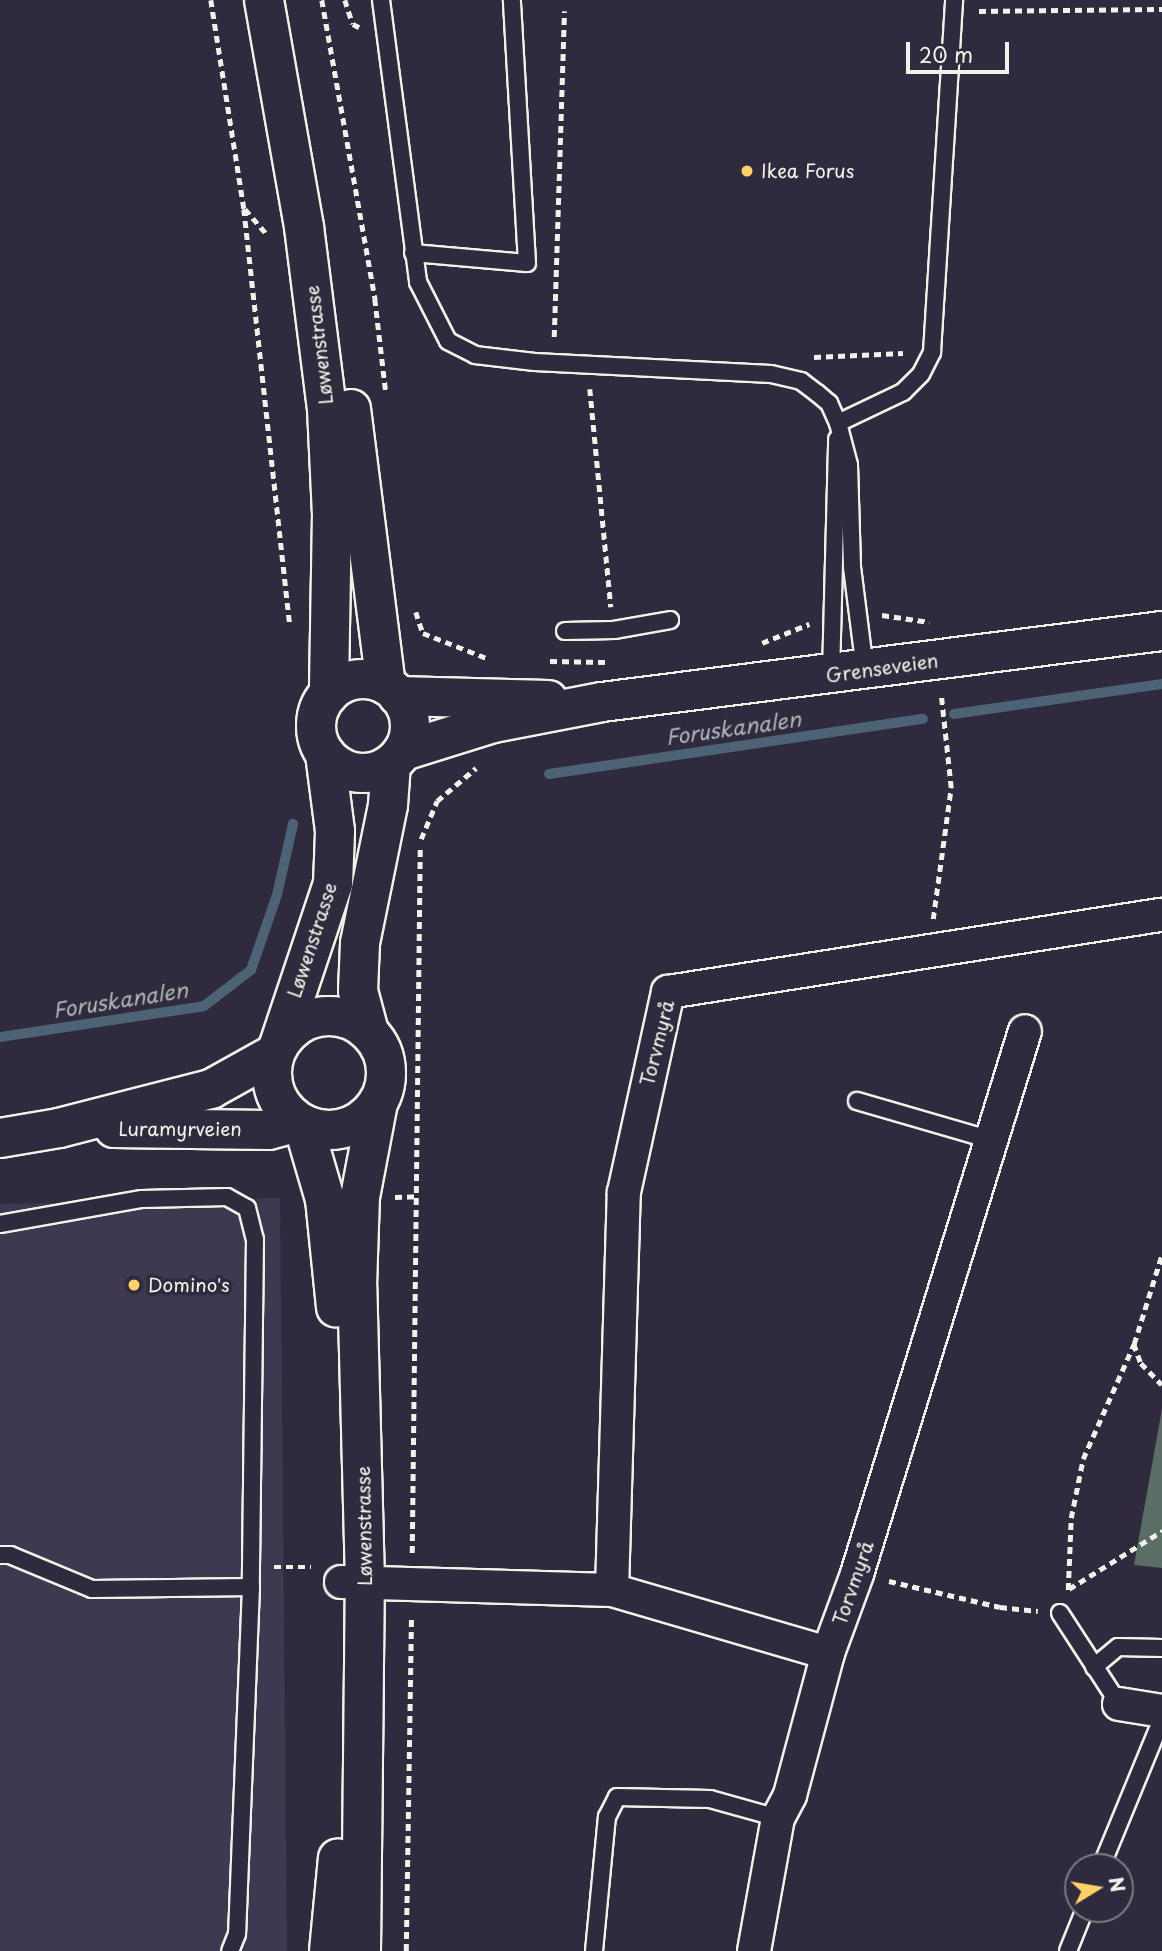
<!DOCTYPE html>
<meta charset="utf-8">
<style>
body{margin:0}
#map{position:relative;width:1162px;height:1951px;overflow:hidden;background:#2f2a3d;font-family:"Playpen Sans",sans-serif}
div>[style]{position:absolute}
.built>*{inset:0;background:#3e3950}
.green>*{inset:0;background:#5b6e66}
.stream>*{height:10px;margin:-5px;padding:0 5px;transform-origin:5px;border-radius:5px;background:#4b6375}
.path>*{height:4.5px;margin-top:-2.25px;transform-origin:0;background:repeating-linear-gradient(90deg,#f4f1e8 0 7px,transparent 0 12px)}
.roads{filter:drop-shadow(2px 0 #f4f1e8) drop-shadow(-2px 0 #f4f1e8) drop-shadow(0 2px #f4f1e8) drop-shadow(0 -2px #f4f1e8)}
.service>*{height:16px;margin:-8px;padding:0 8px;transform-origin:8px;border-radius:8px;background:#2f2a3d}
.minor>*{height:32px;margin:-16px;padding:0 16px;transform-origin:16px;border-radius:16px;background:#2f2a3d}
.tertiary>*{height:38px;margin:-19px;padding:0 19px;transform-origin:19px;border-radius:19px;background:#2f2a3d}
.secondary>*{height:38px;margin:-19px;padding:0 19px;transform-origin:19px;border-radius:19px;background:#2f2a3d}
.secondary>.ring{margin:-19px;padding:0;box-sizing:content-box;background:none;border:38px solid #2f2a3d;border-radius:50%}
.dots>*{width:19px;height:19px;translate:-50% -50%;box-sizing:border-box;border:4px solid #2f2a3d;border-radius:50%}
span{translate:-50% -50%;white-space:nowrap;text-align:center;line-height:1.15;-webkit-text-stroke:7px #2f2a3d;paint-order:stroke}
.poi-label{font-size:19px;color:#f4f1e8}
.left{translate:0 -50%;text-align:left}
.street-label{font-size:19px;color:#f4f1e8}
.water-label{font-size:21px;color:#b0b8ba;font-style:italic}
.north{position:absolute;left:1064px;top:1853px;width:70px;height:70px;box-sizing:border-box;background:#2f2a3d;border:2px solid #7e7a81;border-radius:50%;rotate:79deg;font-size:19px;font-weight:700;line-height:28px;text-align:center;color:#f4f1e8}
.north::after{content:'';display:block;margin:auto;width:24px;height:32px;background:#ffd166;clip-path:polygon(50% 0,100% 100%,50% 72%,0 100%)}
.scale{position:absolute;left:906px;top:42px;width:103px;height:32px;box-sizing:border-box;border:4px solid #f4f1e8;border-top:0;padding-left:9px;font-size:21px;line-height:24px;white-space:nowrap;color:#f4f1e8;-webkit-text-stroke:5px #2f2a3d;paint-order:stroke}
</style>
<div id="map">
<div class="built">
<div style="clip-path:polygon(280px 1198px,287px 1951px,0 1951px,0 1204px)"></div>
</div>
<div class="green">
<div style="clip-path:polygon(1162px 1409px,1162px 1568px,1134px 1565px)"></div>
</div>
<div class="stream">
<div style="left:954px;top:714px;width:210px;rotate:-8.2deg"></div>
<div style="left:549px;top:774px;width:378px;rotate:-8.4deg"></div>
<div style="left:0;top:1037px;width:206px;rotate:-8.6deg"></div>
<div style="left:204px;top:1006px;width:59px;rotate:-37.5deg"></div>
<div style="left:251px;top:970px;width:79px;rotate:-70.9deg"></div>
<div style="left:277px;top:895px;width:73px;rotate:-77.3deg"></div>
</div>
<div class="path">
<div style="left:211px;top:0;width:212px;rotate:81deg"></div>
<div style="left:244px;top:209px;width:420px;rotate:83.7deg"></div>
<div style="left:322px;top:0;width:304px;rotate:79.9deg"></div>
<div style="left:375px;top:299px;width:95px;rotate:83.3deg"></div>
<div style="left:345px;top:0;width:25px;rotate:72deg"></div>
<div style="left:353px;top:24px;width:7px;rotate:27deg"></div>
<div style="left:979px;top:11px;width:183px;rotate:-0.6deg"></div>
<div style="left:245px;top:209px;width:33px;rotate:49deg"></div>
<div style="left:554px;top:337px;width:326px;rotate:-88.2deg"></div>
<div style="left:814px;top:357px;width:89px;rotate:-2.6deg"></div>
<div style="left:590px;top:389px;width:219px;rotate:84.5deg"></div>
<div style="left:416px;top:612px;width:22px;rotate:72deg"></div>
<div style="left:423px;top:633px;width:71px;rotate:21.5deg"></div>
<div style="left:882px;top:615px;width:48px;rotate:8.5deg"></div>
<div style="left:762px;top:643px;width:51px;rotate:-22deg"></div>
<div style="left:550px;top:661px;width:55px;rotate:1deg"></div>
<div style="left:421px;top:839px;width:41px;rotate:-67.2deg"></div>
<div style="left:437px;top:801px;width:51px;rotate:-40.2deg"></div>
<div style="left:933px;top:919px;width:132px;rotate:-82.2deg"></div>
<div style="left:951px;top:788px;width:94px;rotate:-96.1deg"></div>
<div style="left:395px;top:1197px;width:23px;rotate:-2deg"></div>
<div style="left:1134px;top:1344px;width:20px;rotate:70deg"></div>
<div style="left:1141px;top:1363px;width:30px;rotate:46deg"></div>
<div style="left:412px;top:1553px;width:705px;rotate:-89.35deg"></div>
<div style="left:274px;top:1567px;width:37px"></div>
<div style="left:889px;top:1581px;width:114px;rotate:13.2deg"></div>
<div style="left:1000px;top:1607px;width:38px;rotate:6deg"></div>
<div style="left:1069px;top:1589px;width:110px;rotate:-31.9deg"></div>
<div style="left:1068px;top:1590px;width:72px;rotate:-87.6deg"></div>
<div style="left:1071px;top:1518px;width:60px;rotate:-78.5deg"></div>
<div style="left:1083px;top:1459px;width:126px;rotate:-66.1deg"></div>
<div style="left:1134px;top:1344px;width:94px;rotate:-72.7deg"></div>
<div style="left:406px;top:1951px;width:334px;rotate:-89.1deg"></div>
</div>
<div class="roads">
<div class="service">
<div style="left:381px;top:0;width:284px;rotate:82.5deg"></div>
<div style="left:418px;top:282px;width:66px;rotate:63deg"></div>
<div style="left:448px;top:341px;width:30px;rotate:27deg"></div>
<div style="left:475px;top:355px;width:60px;rotate:6.7deg"></div>
<div style="left:535px;top:362px;width:236px;rotate:2.9deg"></div>
<div style="left:771px;top:374px;width:31px;rotate:13deg"></div>
<div style="left:801px;top:381px;width:20px;rotate:37deg"></div>
<div style="left:817px;top:393px;width:16px;rotate:40deg"></div>
<div style="left:829px;top:403px;width:22px;rotate:66deg"></div>
<div style="left:838px;top:423px;width:43px;rotate:75.3deg"></div>
<div style="left:849px;top:465px;width:102px;rotate:88.3deg"></div>
<div style="left:852px;top:567px;width:104px;rotate:82.8deg"></div>
<div style="left:413px;top:253px;width:114px;rotate:5deg"></div>
<div style="left:527px;top:263px;width:263px;rotate:-93.3deg"></div>
<div style="left:838px;top:423px;width:72px;rotate:-25.5deg"></div>
<div style="left:903px;top:392px;width:25px;rotate:-45deg"></div>
<div style="left:921px;top:374px;width:25px;rotate:-63deg"></div>
<div style="left:932px;top:352px;width:353px;rotate:-86.4deg"></div>
<div style="left:565px;top:631px;width:49px;rotate:-1.2deg"></div>
<div style="left:614px;top:630px;width:57px;rotate:-10.1deg"></div>
<div style="left:831px;top:675px;width:236px;rotate:-88.5deg"></div>
<div style="left:857px;top:1101px;width:140px;rotate:16.2deg"></div>
<div style="left:0;top:1224px;width:144px;rotate:-10deg"></div>
<div style="left:142px;top:1199px;width:85px;rotate:-1.3deg"></div>
<div style="left:227px;top:1197px;width:23px;rotate:29deg"></div>
<div style="left:247px;top:1208px;width:32px;rotate:76deg"></div>
<div style="left:255px;top:1239px;width:348px;rotate:90.7deg"></div>
<div style="left:251px;top:1587px;width:347px;rotate:92.3deg"></div>
<div style="left:237px;top:1934px;width:18px;rotate:112deg"></div>
<div style="left:0;top:1555px;width:10px"></div>
<div style="left:10px;top:1555px;width:89px;rotate:22.5deg"></div>
<div style="left:92px;top:1589px;width:159px;rotate:-0.7deg"></div>
<div style="left:1060px;top:1613px;width:108px;rotate:57deg"></div>
<div style="left:1094px;top:1667px;width:31px;rotate:-40deg"></div>
<div style="left:1118px;top:1647px;width:44px;rotate:1.3deg"></div>
<div style="left:1101px;top:1867px;width:160px;rotate:-67.6deg"></div>
<div style="left:594px;top:1951px;width:135px;rotate:-84.5deg"></div>
<div style="left:607px;top:1817px;width:22px;rotate:-63deg"></div>
<div style="left:617px;top:1797px;width:93px;rotate:1.2deg"></div>
<div style="left:710px;top:1799px;width:71px;rotate:15.6deg"></div>
<div style="left:1068px;top:1951px;width:45px;rotate:-68deg"></div>
</div>
<div class="minor">
<div style="left:341px;top:1582px;width:271px;rotate:1.7deg"></div>
<div style="left:612px;top:1590px;width:225px;rotate:16.3deg"></div>
<div style="left:612px;top:1590px;width:398px;rotate:-88.3deg"></div>
<div style="left:624px;top:1192px;width:205px;rotate:-77.6deg"></div>
<div style="left:668px;top:992px;width:500px;rotate:-8.9deg"></div>
<div style="left:1119px;top:1704px;width:44px;rotate:9.2deg"></div>
<div style="left:754px;top:1951px;width:135px;rotate:-79.8deg"></div>
<div style="left:778px;top:1818px;width:26px;rotate:-62deg"></div>
<div style="left:790px;top:1795px;width:147px;rotate:-75deg"></div>
<div style="left:828px;top:1653px;width:84px;rotate:-69.8deg"></div>
<div style="left:857px;top:1574px;width:568px;rotate:-72.81deg"></div>
</div>
<div class="tertiary">
<div style="left:398px;top:696px;width:150px;rotate:1.5deg"></div>
<div style="left:403px;top:751px;width:94px;rotate:-17.3deg"></div>
<div style="left:493px;top:723px;width:111px;rotate:-10.9deg"></div>
<div style="left:602px;top:702px;width:564px;rotate:-7.23deg"></div>
<div style="left:114px;top:1128px;width:155px;rotate:0.7deg"></div>
<div style="left:269px;top:1130px;width:31px;rotate:-15deg"></div>
<div style="left:0;top:1138px;width:60px;rotate:-9.6deg"></div>
<div style="left:59px;top:1128px;width:157px;rotate:-14.4deg"></div>
<div style="left:211px;top:1089px;width:72px;rotate:-29.1deg"></div>
</div>
<div class="secondary">
<div style="left:264px;top:0;width:230px;rotate:80deg"></div>
<div style="left:304px;top:227px;width:183px;rotate:82.8deg"></div>
<div style="left:327px;top:409px;width:105px;rotate:87.3deg"></div>
<div style="left:332px;top:514px;width:180px;rotate:91deg"></div>
<div style="left:351px;top:409px;width:278px;rotate:82.8deg"></div>
<div class="ring" style="left:316px;top:679px;width:56px;height:56px"></div>
<div class="ring" style="left:272px;top:1016px;width:76px;height:76px"></div>
<div style="left:369px;top:1032px;width:42px;rotate:-105deg"></div>
<div style="left:358px;top:991px;width:48px;rotate:-87.6deg"></div>
<div style="left:360px;top:943px;width:141px;rotate:-78.5deg"></div>
<div style="left:388px;top:805px;width:41px;rotate:-85.8deg"></div>
<div style="left:280px;top:1042px;width:167px;rotate:-71.5deg"></div>
<div style="left:333px;top:884px;width:53px;rotate:-87.8deg"></div>
<div style="left:335px;top:831px;width:78px;rotate:-97.4deg"></div>
<div style="left:303px;top:1124px;width:78px;rotate:73.7deg"></div>
<div style="left:325px;top:1199px;width:109px;rotate:84.2deg"></div>
<div style="left:329px;top:1951px;width:93px;rotate:-84.5deg"></div>
<div style="left:361px;top:1951px;width:369px;rotate:-89.4deg"></div>
<div style="left:365px;top:1582px;width:296px;rotate:-91.5deg"></div>
<div style="left:357px;top:1286px;width:89px;rotate:-88.1deg"></div>
<div style="left:360px;top:1197px;width:96px;rotate:-79.2deg"></div>
</div>
</div>
<div class="dots">
<div style="left:747px;top:171px;background:#ffd166"></div>
<div style="left:134px;top:1285px;background:#ffd166"></div>
</div>
<div class="poi-label">
<span class="left" style="left:761px;top:171px">Ikea Forus</span>
<span class="left" style="left:148px;top:1285px">Domino's</span>
</div>
<div class="street-label">
<span style="left:319px;top:345px;rotate:-97deg">Løwenstrasse</span>
<span style="left:882px;top:668px;rotate:-8deg">Grenseveien</span>
<span style="left:312px;top:940px;rotate:-72deg">Løwenstrasse</span>
<span style="left:657px;top:1043px;rotate:-76deg">Torvmyrå</span>
<span style="left:180px;top:1129px">Luramyrveien</span>
<span style="left:364px;top:1526px;rotate:-91deg">Løwenstrasse</span>
<span style="left:853px;top:1583px;rotate:-71deg">Torvmyrå</span>
</div>
<div class="water-label">
<span style="left:733px;top:727px;rotate:-8deg">Foruskanalen</span>
<span style="left:120px;top:999px;rotate:-9deg">Foruskanalen</span>
</div>
<div class="north">N</div>
<div class="scale">20 m</div>
</div>
